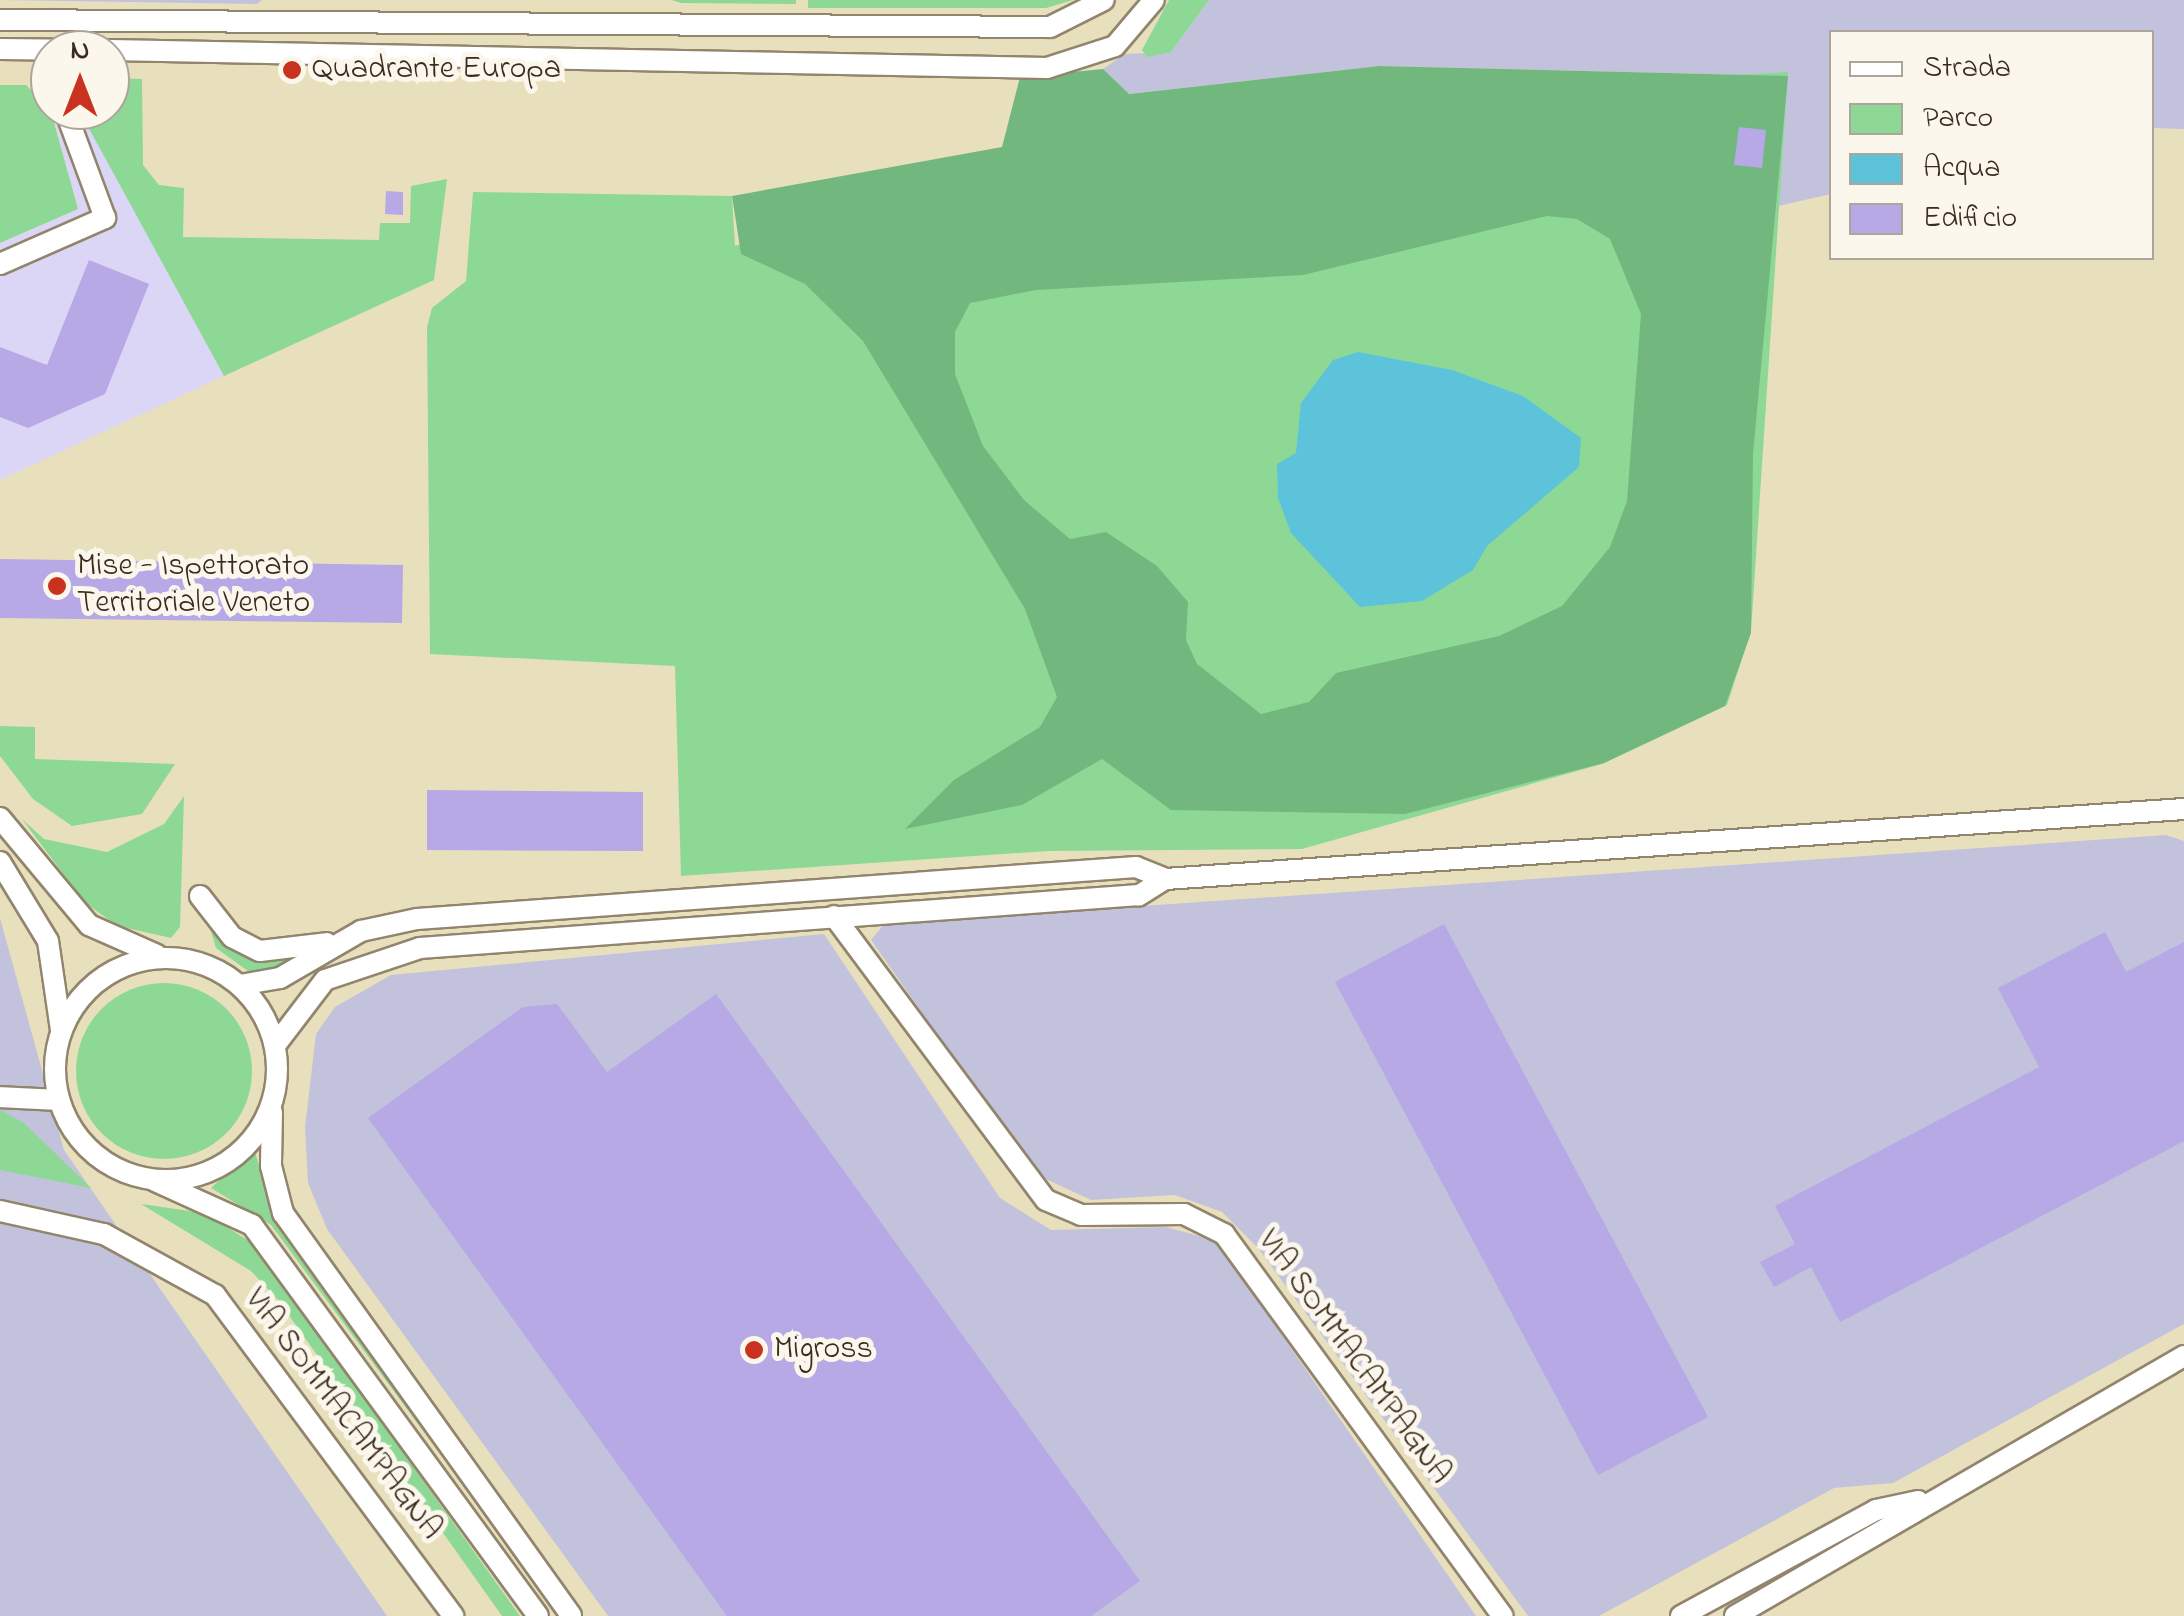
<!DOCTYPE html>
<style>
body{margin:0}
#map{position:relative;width:2184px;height:1616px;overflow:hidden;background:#e8e0bc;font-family:"Indie Flower",sans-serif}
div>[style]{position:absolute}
.built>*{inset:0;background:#dcd6f6}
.industrial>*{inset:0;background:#c2c2dc}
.green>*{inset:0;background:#8ed895}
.round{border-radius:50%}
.forest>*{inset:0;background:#72b87e}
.water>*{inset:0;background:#5cc3da}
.building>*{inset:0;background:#b7a8e6}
.roads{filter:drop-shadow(2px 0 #92856d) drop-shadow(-2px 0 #92856d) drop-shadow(0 2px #92856d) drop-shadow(0 -2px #92856d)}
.minor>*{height:20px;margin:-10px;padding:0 10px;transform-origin:10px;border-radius:10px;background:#fff}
.minor>.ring{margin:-10px;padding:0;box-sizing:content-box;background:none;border:20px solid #fff;border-radius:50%}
.dots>*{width:28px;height:28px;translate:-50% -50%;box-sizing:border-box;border:5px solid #fbf7ec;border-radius:50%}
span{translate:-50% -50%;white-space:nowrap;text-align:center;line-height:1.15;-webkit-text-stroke:10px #fbf7ec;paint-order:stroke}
.poi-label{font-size:32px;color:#3b2a1e}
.left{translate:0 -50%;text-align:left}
.street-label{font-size:32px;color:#3b2a1e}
.legend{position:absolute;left:1829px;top:30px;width:325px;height:230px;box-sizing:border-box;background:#fbf7ec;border:2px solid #aea59a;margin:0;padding:12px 18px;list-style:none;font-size:30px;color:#3b2a1e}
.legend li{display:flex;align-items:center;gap:20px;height:50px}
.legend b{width:50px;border:2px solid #aea59a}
.north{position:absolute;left:30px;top:30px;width:100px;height:100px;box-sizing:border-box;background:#fbf7ec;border:2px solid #aea59a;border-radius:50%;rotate:0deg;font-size:28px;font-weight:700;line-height:40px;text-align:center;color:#3b2a1e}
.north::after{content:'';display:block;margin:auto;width:35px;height:45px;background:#c8321e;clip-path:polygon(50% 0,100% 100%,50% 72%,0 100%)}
</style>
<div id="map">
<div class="built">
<div style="clip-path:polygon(51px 110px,82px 110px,224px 376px,0 480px,0 243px,78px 209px)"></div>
</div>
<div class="industrial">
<div style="clip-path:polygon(0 0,262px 0,257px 4px)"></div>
<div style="clip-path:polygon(1209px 0,2184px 0,2184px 129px,2152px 128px,2152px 32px,1832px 32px,1831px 194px,1778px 206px,1787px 76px,1379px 66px,1128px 94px,1103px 69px,1125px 54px,1171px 52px)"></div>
<div style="clip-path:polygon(2166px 835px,2184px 841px,2184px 1324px,1893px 1483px,1834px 1488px,1599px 1616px,1528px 1616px,1258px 1248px,1222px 1212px,1175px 1195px,1091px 1200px,1035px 1174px,871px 940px,884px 924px)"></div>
<div style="clip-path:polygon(0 918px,64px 1150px,387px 1616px,0 1616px)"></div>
<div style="clip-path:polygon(824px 934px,1000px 1198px,1051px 1230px,1166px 1227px,1217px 1241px,1476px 1616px,608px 1616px,327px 1229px,308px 1183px,305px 1127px,316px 1034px,335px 1007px,391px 975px)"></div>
</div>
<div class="green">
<div style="clip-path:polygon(672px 0,796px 0,796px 4px,681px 3px)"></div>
<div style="clip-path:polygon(808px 0,1073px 0,1046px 8px,808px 8px)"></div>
<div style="clip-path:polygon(1169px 0,1209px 0,1171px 52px,1147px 57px,1142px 50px)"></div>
<div style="clip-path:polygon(1788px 72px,1751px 631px,1727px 705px,1602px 764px,1302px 849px,1049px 851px,681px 876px,675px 666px,430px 654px,427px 327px,432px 308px,466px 281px,473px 192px,732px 196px,735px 246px,1153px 106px)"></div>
<div style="clip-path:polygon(110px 78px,142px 79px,143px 165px,159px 185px,184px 188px,183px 237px,379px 240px,380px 223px,410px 223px,411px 186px,447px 179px,434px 280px,224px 376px,86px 123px,82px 110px,110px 110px)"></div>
<div style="clip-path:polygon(0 85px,26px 85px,50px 108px,78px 209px,0 243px)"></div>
<div style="clip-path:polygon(0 726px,35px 727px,35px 759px,175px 764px,142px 814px,72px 826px,33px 799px,0 756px)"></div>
<div style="clip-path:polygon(184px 796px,180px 927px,171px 938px,118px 926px,85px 903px,22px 819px,44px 839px,107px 852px,164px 824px)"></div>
<div style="clip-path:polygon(207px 918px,223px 938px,301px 954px,272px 973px,248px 971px,216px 948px)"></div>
<div class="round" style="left:76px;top:983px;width:176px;height:176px"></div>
<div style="clip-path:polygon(0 1110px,24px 1123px,91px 1188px,0 1170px)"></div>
<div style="clip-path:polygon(253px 1147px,280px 1226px,560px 1616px,271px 1225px,211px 1188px)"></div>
<div style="clip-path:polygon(141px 1204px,204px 1213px,254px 1244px,520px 1616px,502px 1616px,278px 1300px,251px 1271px)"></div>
</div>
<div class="forest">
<div style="clip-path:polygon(evenodd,1379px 66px,1788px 76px,1753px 454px,1751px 633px,1725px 706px,1604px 763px,1405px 814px,1171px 810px,1102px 759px,1022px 805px,905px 829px,954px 780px,1040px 727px,1057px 697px,1025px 609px,863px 341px,805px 284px,741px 254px,732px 196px,1002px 147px,1020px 77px,1103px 69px,1129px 94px,1379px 66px,1547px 216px,1577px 219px,1610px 239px,1641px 314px,1627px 501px,1610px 547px,1562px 606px,1499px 636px,1336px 673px,1309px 702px,1261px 714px,1197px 664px,1186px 640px,1188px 602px,1157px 566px,1106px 532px,1070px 539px,1024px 500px,983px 446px,955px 374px,955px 332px,970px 303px,1036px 290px,1303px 275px,1547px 216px)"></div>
</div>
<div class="water">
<div style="clip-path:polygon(1358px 352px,1452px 370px,1523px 396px,1581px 438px,1579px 467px,1487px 546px,1473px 570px,1422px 601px,1360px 607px,1291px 533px,1278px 498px,1277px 464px,1296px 453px,1301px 403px,1333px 360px)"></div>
</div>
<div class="building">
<div style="clip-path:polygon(1739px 127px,1766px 130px,1762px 168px,1734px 165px)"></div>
<div style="clip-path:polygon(386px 191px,403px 192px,403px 215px,385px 214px)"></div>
<div style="clip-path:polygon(89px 260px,149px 284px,105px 394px,28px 428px,0 417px,0 347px,47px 365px)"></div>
<div style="clip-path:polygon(0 559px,403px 565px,402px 623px,0 618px)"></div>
<div style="clip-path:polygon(427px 790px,643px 792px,643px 851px,427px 850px)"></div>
<div style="clip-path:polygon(1444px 924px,1708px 1417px,1598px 1475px,1335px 982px)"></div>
<div style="clip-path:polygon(2105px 932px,2126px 972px,2184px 942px,2184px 1141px,1840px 1322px,1811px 1267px,1774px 1287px,1760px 1262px,1795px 1244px,1775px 1206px,2039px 1067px,1998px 988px)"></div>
<div style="clip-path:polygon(716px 994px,1140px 1581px,1091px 1616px,727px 1616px,368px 1118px,523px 1007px,557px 1004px,607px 1072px)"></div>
</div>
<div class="roads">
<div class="minor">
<div style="left:0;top:20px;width:1050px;rotate:0.38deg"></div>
<div style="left:1050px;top:27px;width:60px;rotate:-26.6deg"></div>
<div style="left:0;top:49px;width:93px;rotate:0.6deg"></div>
<div style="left:42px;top:50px;width:22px;rotate:69deg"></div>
<div style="left:110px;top:50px;width:937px;rotate:1.1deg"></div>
<div style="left:1047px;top:68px;width:71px;rotate:-17.9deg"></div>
<div style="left:1115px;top:46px;width:60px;rotate:-49.7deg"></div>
<div style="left:0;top:264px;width:115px;rotate:-23.7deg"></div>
<div style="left:105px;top:218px;width:115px;rotate:-110.3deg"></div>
<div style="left:0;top:818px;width:139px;rotate:50.2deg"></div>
<div style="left:89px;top:925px;width:74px;rotate:23.8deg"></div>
<div style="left:0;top:862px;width:92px;rotate:58.7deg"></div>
<div style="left:48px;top:941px;width:90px;rotate:81.7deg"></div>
<div style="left:1165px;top:879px;width:1021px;rotate:-3.93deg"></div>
<div style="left:200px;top:896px;width:52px;rotate:52deg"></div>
<div style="left:232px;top:937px;width:31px;rotate:27deg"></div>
<div style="left:260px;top:951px;width:67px;rotate:-6.8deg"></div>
<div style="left:834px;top:916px;width:354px;rotate:53.3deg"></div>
<div style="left:1046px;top:1200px;width:38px;rotate:23deg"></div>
<div style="left:1081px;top:1215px;width:103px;rotate:-0.6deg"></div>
<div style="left:1184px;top:1214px;width:45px;rotate:26.6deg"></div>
<div style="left:1224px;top:1234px;width:473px;rotate:53.9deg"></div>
<div class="ring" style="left:55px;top:958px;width:202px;height:202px"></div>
<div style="left:240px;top:985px;width:41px;rotate:-9.9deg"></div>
<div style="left:280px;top:978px;width:94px;rotate:-30.1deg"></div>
<div style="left:361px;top:931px;width:57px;rotate:-12.1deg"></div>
<div style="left:417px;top:919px;width:721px;rotate:-4.14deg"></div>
<div style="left:1136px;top:867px;width:31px;rotate:22deg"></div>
<div style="left:1165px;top:879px;width:31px;rotate:148deg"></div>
<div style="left:1139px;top:895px;width:721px;rotate:175.78deg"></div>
<div style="left:420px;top:948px;width:100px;rotate:161.4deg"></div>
<div style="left:325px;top:980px;width:81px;rotate:127.4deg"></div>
<div style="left:0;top:1097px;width:59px;rotate:2.9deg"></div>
<div style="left:272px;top:1112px;width:54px;rotate:91.1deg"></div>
<div style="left:271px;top:1166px;width:49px;rotate:75.7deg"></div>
<div style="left:283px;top:1213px;width:495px;rotate:54.4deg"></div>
<div style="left:155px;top:1181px;width:107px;rotate:24.4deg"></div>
<div style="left:252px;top:1225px;width:484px;rotate:53.8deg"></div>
<div style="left:0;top:1211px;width:107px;rotate:12.5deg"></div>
<div style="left:104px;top:1234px;width:127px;rotate:28.8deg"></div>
<div style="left:215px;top:1295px;width:400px;rotate:53.4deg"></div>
<div style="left:1681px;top:1616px;width:222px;rotate:-28.5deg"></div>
<div style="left:1876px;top:1510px;width:43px;rotate:-12.1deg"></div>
<div style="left:1735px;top:1616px;width:519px;rotate:-30.07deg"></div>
</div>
</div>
<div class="dots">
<div style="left:292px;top:70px;background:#c8321e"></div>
<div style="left:57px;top:586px;background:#c8321e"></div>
<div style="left:754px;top:1350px;background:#c8321e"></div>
</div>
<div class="poi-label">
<span class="left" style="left:312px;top:70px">Quadrante Europa</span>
<span class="left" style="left:77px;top:586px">Mise - Ispettorato<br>Territoriale Veneto</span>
<span class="left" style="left:774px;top:1350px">Migross</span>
</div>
<div class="street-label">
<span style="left:1353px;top:1358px;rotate:54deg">VIA SOMMACAMPAGNA</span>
<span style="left:342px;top:1415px;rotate:53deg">VIA SOMMACAMPAGNA</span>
</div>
<ul class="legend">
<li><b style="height:12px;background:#fff"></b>Strada</li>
<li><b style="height:28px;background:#8ed895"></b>Parco</li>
<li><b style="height:28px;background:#5cc3da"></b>Acqua</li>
<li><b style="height:28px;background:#b7a8e6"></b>Edificio</li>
</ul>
<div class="north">N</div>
</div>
